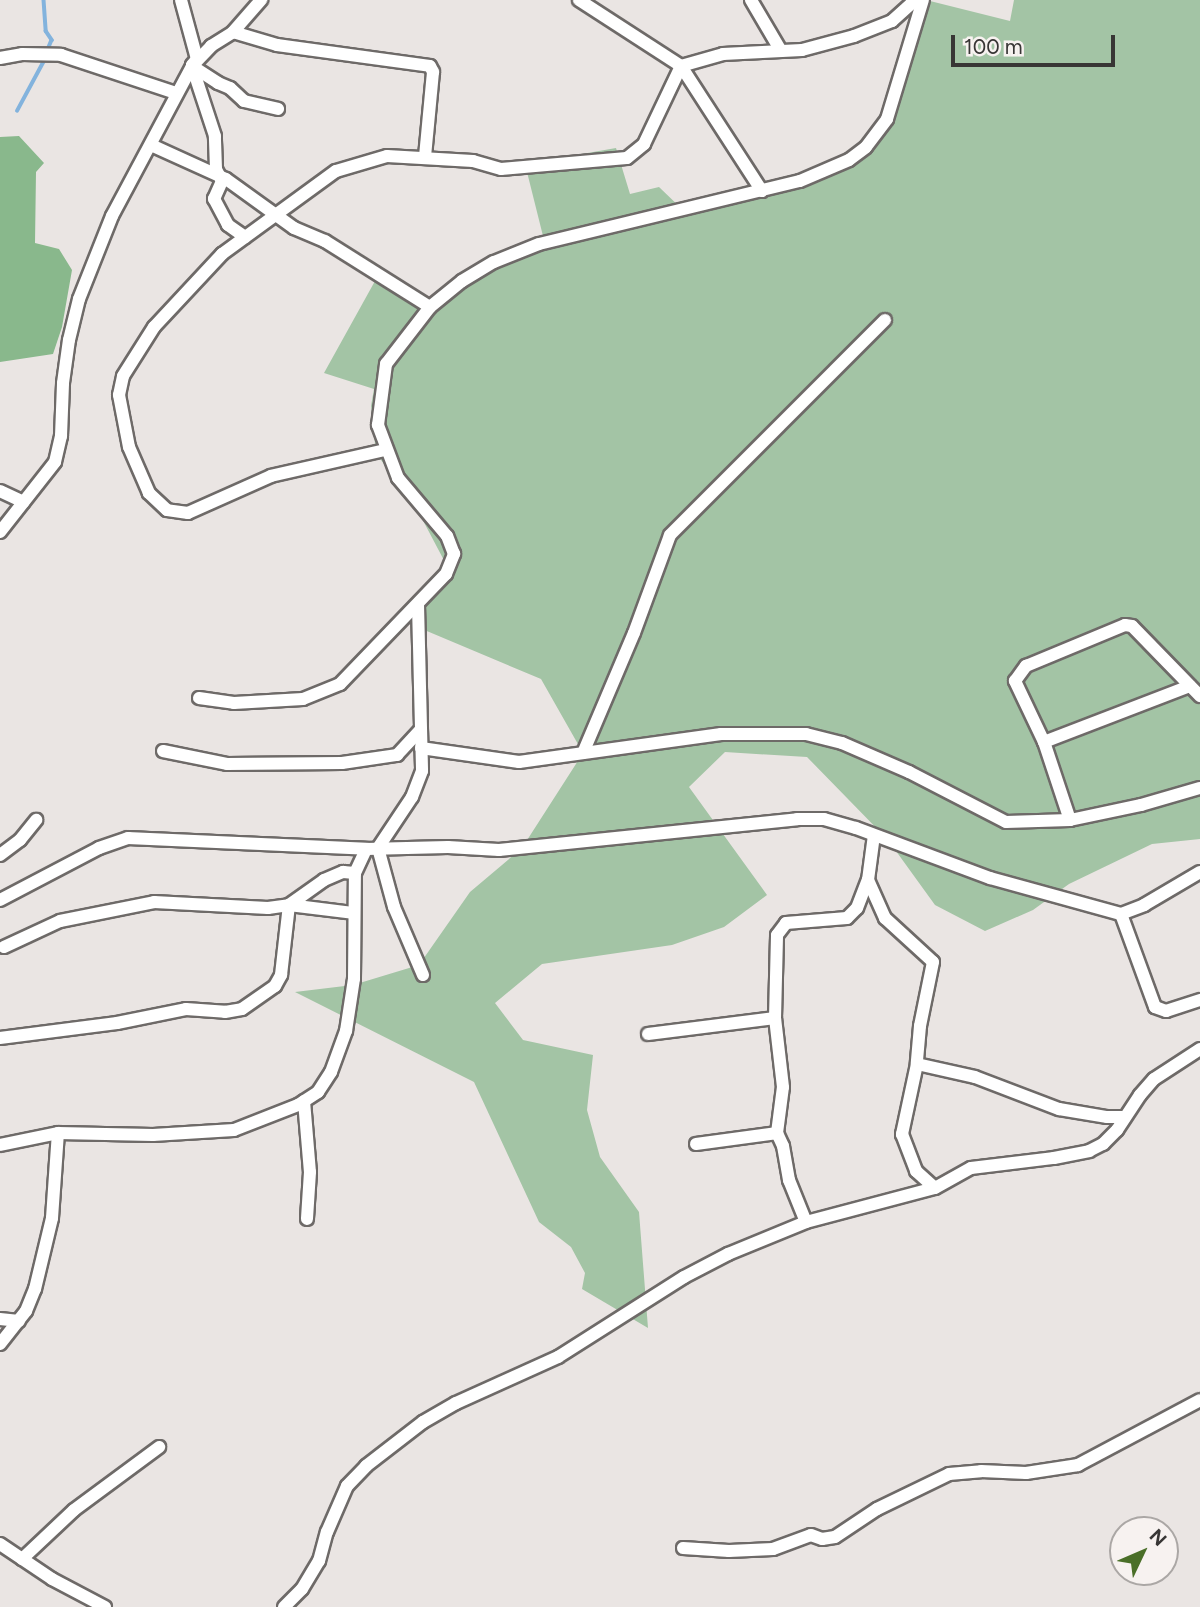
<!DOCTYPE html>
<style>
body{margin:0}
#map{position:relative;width:1200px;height:1607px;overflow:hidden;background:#eae5e3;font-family:Figtree,sans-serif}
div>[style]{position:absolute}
.green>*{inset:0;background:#a3c4a5}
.forest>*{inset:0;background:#89b88c}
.stream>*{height:3.5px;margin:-1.75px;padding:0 1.75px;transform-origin:1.75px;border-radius:1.75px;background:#83b3dd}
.roads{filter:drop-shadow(2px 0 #6e6a68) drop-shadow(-2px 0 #6e6a68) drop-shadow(0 2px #6e6a68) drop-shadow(0 -2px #6e6a68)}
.street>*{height:12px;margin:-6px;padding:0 6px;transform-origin:6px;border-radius:6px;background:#fff}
span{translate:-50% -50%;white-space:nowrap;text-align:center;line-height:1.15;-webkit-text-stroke:7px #f7f2f0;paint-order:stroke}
.north{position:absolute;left:1109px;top:1516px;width:70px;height:70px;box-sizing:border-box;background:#f7f2f0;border:2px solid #aba7a5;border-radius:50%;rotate:46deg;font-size:19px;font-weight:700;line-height:28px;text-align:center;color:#383635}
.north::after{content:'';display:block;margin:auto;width:24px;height:32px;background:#4a6f28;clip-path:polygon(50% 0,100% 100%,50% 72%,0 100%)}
.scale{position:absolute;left:951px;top:35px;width:164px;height:32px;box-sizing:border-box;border:4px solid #383635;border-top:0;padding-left:9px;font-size:21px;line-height:24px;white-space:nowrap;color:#383635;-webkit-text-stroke:5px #f7f2f0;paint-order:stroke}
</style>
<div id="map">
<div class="green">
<div style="clip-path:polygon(926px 0,1010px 21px,1014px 0,1200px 0,1200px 839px,1152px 844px,1069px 884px,1033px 910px,985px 931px,935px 905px,888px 840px,807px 757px,725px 752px,689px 787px,767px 895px,724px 927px,672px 945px,542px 964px,495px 1003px,523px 1040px,593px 1055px,587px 1110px,600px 1157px,639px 1212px,648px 1328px,582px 1289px,585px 1273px,571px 1247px,539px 1222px,474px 1082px,295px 992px,353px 985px,419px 965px,470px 892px,522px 848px,583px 753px,541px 679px,403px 621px,447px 566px,419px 513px,376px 453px,371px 406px,374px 389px,324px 373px,380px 272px,427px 308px,469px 277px,545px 244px,525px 164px,616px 148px,630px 194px,659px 187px,685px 212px,751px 194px,853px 156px,885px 122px)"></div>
</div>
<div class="forest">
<div style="clip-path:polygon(19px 136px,44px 163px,36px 172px,35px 243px,59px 249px,72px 270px,62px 327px,53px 354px,0 362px,0 137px)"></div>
</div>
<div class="stream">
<div style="left:44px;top:0;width:31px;rotate:86deg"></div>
<div style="left:46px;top:31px;width:11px;rotate:56deg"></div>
<div style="left:52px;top:40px;width:11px;rotate:112deg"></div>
<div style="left:17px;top:111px;width:59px;rotate:-61.7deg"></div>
</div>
<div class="roads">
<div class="street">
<div style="left:181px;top:0;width:61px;rotate:74.8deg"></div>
<div style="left:197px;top:59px;width:8px;rotate:130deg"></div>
<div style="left:579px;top:0;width:121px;rotate:32.9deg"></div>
<div style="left:681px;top:66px;width:149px;rotate:57.1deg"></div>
<div style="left:751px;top:0;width:59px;rotate:59.5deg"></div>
<div style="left:233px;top:32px;width:46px;rotate:16.5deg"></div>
<div style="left:277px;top:45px;width:154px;rotate:7.8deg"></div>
<div style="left:430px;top:66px;width:7px;rotate:63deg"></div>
<div style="left:433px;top:72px;width:84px;rotate:95.4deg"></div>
<div style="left:0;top:58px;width:22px;rotate:-10deg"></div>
<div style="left:22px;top:54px;width:39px;rotate:1deg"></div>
<div style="left:61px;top:55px;width:121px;rotate:18.3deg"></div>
<div style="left:151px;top:145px;width:82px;rotate:24.4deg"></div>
<div style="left:226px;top:179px;width:84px;rotate:35.8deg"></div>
<div style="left:294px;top:228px;width:34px;rotate:23deg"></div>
<div style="left:325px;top:241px;width:124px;rotate:32.2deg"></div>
<div style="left:245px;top:237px;width:21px;rotate:-145deg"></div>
<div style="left:228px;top:225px;width:30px;rotate:-118deg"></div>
<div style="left:214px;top:199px;width:20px;rotate:-66deg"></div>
<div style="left:222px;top:181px;width:13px;rotate:-117deg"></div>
<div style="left:216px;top:169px;width:33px;rotate:-92deg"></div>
<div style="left:215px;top:136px;width:74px;rotate:-108.2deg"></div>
<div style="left:192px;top:66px;width:31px;rotate:33deg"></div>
<div style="left:218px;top:83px;width:13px;rotate:23deg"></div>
<div style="left:230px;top:88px;width:19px;rotate:43deg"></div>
<div style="left:244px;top:101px;width:35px;rotate:13deg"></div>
<div style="left:385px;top:450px;width:117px;rotate:167.2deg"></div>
<div style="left:271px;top:476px;width:91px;rotate:156deg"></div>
<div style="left:188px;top:513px;width:21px;rotate:-172deg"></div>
<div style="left:167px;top:510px;width:25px;rotate:-137deg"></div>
<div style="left:149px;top:493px;width:50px;rotate:-113.5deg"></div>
<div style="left:129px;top:447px;width:53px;rotate:-100.9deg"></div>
<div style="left:119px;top:395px;width:19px;rotate:-78deg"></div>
<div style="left:123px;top:376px;width:58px;rotate:-57.7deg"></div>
<div style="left:154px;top:327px;width:100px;rotate:-47deg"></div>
<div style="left:222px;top:254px;width:141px;rotate:-36.1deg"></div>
<div style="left:336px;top:171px;width:53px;rotate:-16.4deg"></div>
<div style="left:387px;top:156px;width:86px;rotate:3.3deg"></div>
<div style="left:473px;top:161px;width:29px;rotate:16deg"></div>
<div style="left:501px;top:169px;width:126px;rotate:-5deg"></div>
<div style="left:627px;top:158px;width:22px;rotate:-39deg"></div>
<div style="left:644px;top:144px;width:86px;rotate:-64.6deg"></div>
<div style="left:681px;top:66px;width:44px;rotate:-15.9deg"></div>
<div style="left:723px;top:54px;width:79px;rotate:-2.9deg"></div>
<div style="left:802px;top:50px;width:54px;rotate:-15.1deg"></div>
<div style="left:854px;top:36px;width:41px;rotate:-21.5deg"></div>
<div style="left:892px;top:21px;width:31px;rotate:-42deg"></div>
<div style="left:0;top:491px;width:26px;rotate:25deg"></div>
<div style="left:0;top:532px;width:89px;rotate:-51.8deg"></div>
<div style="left:55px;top:462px;width:27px;rotate:-77deg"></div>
<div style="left:61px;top:436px;width:53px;rotate:-87.8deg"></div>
<div style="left:63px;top:383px;width:43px;rotate:-82.1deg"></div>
<div style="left:69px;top:340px;width:42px;rotate:-76.3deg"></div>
<div style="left:79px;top:299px;width:89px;rotate:-68.3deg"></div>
<div style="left:112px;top:216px;width:170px;rotate:-61.9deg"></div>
<div style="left:192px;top:66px;width:28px;rotate:-46deg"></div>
<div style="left:211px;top:46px;width:26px;rotate:-32deg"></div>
<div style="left:233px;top:32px;width:43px;rotate:-48.8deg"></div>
<div style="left:418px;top:605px;width:166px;rotate:88.6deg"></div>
<div style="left:422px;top:771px;width:28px;rotate:111deg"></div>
<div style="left:412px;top:797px;width:61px;rotate:123.7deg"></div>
<div style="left:378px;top:848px;width:61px;rotate:74.8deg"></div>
<div style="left:394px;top:907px;width:74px;rotate:66.9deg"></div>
<div style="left:199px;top:698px;width:35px;rotate:8deg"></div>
<div style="left:234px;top:703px;width:69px;rotate:-3.3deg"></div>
<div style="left:303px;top:699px;width:40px;rotate:-22deg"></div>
<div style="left:340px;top:684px;width:153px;rotate:-46.1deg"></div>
<div style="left:446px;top:574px;width:22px;rotate:-68deg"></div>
<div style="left:454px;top:554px;width:19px;rotate:-111deg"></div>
<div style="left:447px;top:536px;width:76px;rotate:-130.2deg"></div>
<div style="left:398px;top:478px;width:57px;rotate:-110.7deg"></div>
<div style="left:378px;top:425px;width:62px;rotate:-82.5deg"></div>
<div style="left:386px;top:364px;width:72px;rotate:-52.3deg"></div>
<div style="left:430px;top:307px;width:41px;rotate:-39.1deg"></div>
<div style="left:462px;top:281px;width:37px;rotate:-31deg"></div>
<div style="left:494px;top:262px;width:48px;rotate:-21.8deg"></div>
<div style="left:539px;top:244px;width:268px;rotate:-13.6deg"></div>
<div style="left:800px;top:181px;width:53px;rotate:-23.2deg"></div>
<div style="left:849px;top:160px;width:21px;rotate:-37deg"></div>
<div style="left:866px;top:147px;width:35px;rotate:-53deg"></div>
<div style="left:887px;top:119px;width:124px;rotate:-73.2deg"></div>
<div style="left:1044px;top:742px;width:156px;rotate:-21deg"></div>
<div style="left:421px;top:748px;width:99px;rotate:8.1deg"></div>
<div style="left:519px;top:762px;width:204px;rotate:-7.9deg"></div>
<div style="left:721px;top:734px;width:85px"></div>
<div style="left:806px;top:734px;width:37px;rotate:14deg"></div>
<div style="left:842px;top:743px;width:73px;rotate:23.4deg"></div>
<div style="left:909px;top:772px;width:109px;rotate:27.3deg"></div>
<div style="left:1006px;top:822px;width:64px;rotate:-1.8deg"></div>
<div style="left:1070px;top:820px;width:73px;rotate:-11.9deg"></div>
<div style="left:1141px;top:805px;width:61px;rotate:-16.1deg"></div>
<div style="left:163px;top:751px;width:65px;rotate:11.5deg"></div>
<div style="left:227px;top:764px;width:115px;rotate:-0.5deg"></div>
<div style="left:342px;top:763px;width:56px;rotate:-8.3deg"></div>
<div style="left:397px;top:755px;width:35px;rotate:-47deg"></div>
<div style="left:583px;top:753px;width:130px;rotate:-67deg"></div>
<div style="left:634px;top:633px;width:104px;rotate:-69.8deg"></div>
<div style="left:670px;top:535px;width:304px;rotate:-45deg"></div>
<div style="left:1070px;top:820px;width:82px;rotate:-108.4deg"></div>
<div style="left:1044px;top:742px;width:68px;rotate:-115.4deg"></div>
<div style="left:1015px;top:681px;width:19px;rotate:-54deg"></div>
<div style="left:1026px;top:666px;width:107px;rotate:-22.5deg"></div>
<div style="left:1125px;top:625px;width:7px;rotate:8deg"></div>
<div style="left:1132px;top:626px;width:98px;rotate:45.8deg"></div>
<div style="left:0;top:855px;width:25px;rotate:-37deg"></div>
<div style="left:20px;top:840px;width:26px;rotate:-51deg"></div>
<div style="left:868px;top:880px;width:42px;rotate:65.9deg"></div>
<div style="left:885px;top:918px;width:65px;rotate:42.5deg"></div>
<div style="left:933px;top:962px;width:65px;rotate:101.5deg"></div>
<div style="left:920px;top:1026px;width:38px;rotate:95deg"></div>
<div style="left:917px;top:1064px;width:72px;rotate:102.1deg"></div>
<div style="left:902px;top:1134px;width:40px;rotate:69deg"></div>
<div style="left:916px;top:1171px;width:25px;rotate:42deg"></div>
<div style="left:0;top:900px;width:112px;rotate:-27.7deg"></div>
<div style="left:99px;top:848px;width:31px;rotate:-19deg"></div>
<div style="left:128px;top:838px;width:238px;rotate:2.6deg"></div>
<div style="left:1121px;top:914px;width:99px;rotate:69.9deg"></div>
<div style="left:1155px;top:1007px;width:12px;rotate:20deg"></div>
<div style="left:1166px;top:1011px;width:36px;rotate:-18deg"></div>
<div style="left:4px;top:947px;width:62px;rotate:-24.9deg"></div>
<div style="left:60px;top:921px;width:96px;rotate:-11.4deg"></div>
<div style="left:154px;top:902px;width:114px;rotate:3deg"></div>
<div style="left:268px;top:908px;width:21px;rotate:-8deg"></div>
<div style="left:289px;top:905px;width:43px;rotate:-35.5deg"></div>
<div style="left:324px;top:880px;width:21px;rotate:-23deg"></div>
<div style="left:343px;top:872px;width:12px;rotate:5deg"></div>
<div style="left:648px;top:1034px;width:128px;rotate:-7.2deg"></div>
<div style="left:0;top:1038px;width:118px;rotate:-7.3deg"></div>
<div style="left:117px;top:1023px;width:70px;rotate:-11.5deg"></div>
<div style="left:186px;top:1009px;width:39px;rotate:4deg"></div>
<div style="left:225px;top:1012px;width:17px;rotate:-10deg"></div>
<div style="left:242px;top:1009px;width:40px;rotate:-34.9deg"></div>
<div style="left:275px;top:986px;width:13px;rotate:-61deg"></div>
<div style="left:281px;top:975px;width:70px;rotate:-83.5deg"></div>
<div style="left:289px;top:905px;width:64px;rotate:7.1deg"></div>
<div style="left:917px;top:1064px;width:59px;rotate:12.6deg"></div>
<div style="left:975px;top:1077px;width:90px;rotate:20.9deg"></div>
<div style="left:1059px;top:1109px;width:49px;rotate:9.5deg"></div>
<div style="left:1107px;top:1117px;width:18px"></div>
<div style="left:304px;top:1101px;width:71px;rotate:85.2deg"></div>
<div style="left:310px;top:1172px;width:47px;rotate:93.7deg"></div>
<div style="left:777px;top:1133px;width:46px;rotate:-82.6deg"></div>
<div style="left:783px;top:1087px;width:69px;rotate:-96.6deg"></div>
<div style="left:775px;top:1018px;width:83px;rotate:-88.6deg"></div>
<div style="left:777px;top:935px;width:15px;rotate:-53deg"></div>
<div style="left:786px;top:923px;width:61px;rotate:-4.7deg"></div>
<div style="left:847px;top:918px;width:14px;rotate:-45deg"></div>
<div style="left:857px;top:908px;width:30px;rotate:-69deg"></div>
<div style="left:868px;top:880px;width:45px;rotate:-82.4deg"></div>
<div style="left:696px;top:1144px;width:82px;rotate:-7.7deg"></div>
<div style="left:777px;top:1133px;width:14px;rotate:65deg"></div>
<div style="left:783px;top:1146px;width:35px;rotate:80deg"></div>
<div style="left:789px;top:1180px;width:45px;rotate:68deg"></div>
<div style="left:0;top:1145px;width:59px;rotate:-11.7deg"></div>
<div style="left:0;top:1319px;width:19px;rotate:6deg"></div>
<div style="left:0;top:1344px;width:42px;rotate:-51.8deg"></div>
<div style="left:26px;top:1311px;width:24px;rotate:-68deg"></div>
<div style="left:35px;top:1289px;width:73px;rotate:-76.5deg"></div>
<div style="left:52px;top:1218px;width:85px;rotate:-86deg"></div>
<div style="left:58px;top:1133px;width:95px;rotate:1.2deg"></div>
<div style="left:153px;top:1135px;width:81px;rotate:-3.5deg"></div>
<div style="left:234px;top:1130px;width:69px;rotate:-21.3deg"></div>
<div style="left:298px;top:1105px;width:24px;rotate:-33deg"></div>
<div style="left:318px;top:1092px;width:24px;rotate:-57deg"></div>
<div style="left:331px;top:1072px;width:44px;rotate:-69.9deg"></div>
<div style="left:346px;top:1031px;width:53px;rotate:-81.3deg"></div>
<div style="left:354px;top:979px;width:106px;rotate:-89.5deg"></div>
<div style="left:355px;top:873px;width:26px;rotate:-65deg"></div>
<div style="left:366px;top:849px;width:82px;rotate:-1.4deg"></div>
<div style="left:448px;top:847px;width:51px;rotate:3.4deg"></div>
<div style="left:499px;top:850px;width:300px;rotate:-5.9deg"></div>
<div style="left:797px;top:819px;width:27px"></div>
<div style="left:824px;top:819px;width:33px;rotate:16deg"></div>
<div style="left:856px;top:828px;width:143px;rotate:20.5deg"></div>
<div style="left:990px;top:878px;width:136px;rotate:15.4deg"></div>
<div style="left:1121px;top:914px;width:25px;rotate:-21deg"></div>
<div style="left:1144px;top:905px;width:65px;rotate:-30.5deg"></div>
<div style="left:0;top:1544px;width:63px;rotate:33.9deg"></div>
<div style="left:52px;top:1579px;width:60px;rotate:27.8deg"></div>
<div style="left:683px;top:1548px;width:46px;rotate:3.7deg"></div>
<div style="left:729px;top:1551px;width:44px;rotate:-2.6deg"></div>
<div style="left:773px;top:1549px;width:40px;rotate:-20.2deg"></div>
<div style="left:811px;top:1535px;width:12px;rotate:20deg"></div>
<div style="left:822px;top:1539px;width:13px;rotate:-9deg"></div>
<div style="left:835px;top:1537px;width:50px;rotate:-33.7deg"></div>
<div style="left:877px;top:1509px;width:80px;rotate:-25.9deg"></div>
<div style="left:949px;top:1474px;width:32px;rotate:-5deg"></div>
<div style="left:981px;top:1471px;width:45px;rotate:2.5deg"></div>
<div style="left:1026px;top:1473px;width:53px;rotate:-8.7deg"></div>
<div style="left:1078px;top:1465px;width:138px;rotate:-28deg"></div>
<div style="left:22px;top:1559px;width:71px;rotate:-43.3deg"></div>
<div style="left:74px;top:1510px;width:106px;rotate:-36.5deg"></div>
<div style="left:284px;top:1607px;width:25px;rotate:-45deg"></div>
<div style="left:302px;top:1589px;width:33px;rotate:-59deg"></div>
<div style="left:319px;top:1561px;width:30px;rotate:-75deg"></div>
<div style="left:327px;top:1532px;width:50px;rotate:-66.5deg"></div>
<div style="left:347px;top:1486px;width:28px;rotate:-46deg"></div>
<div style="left:366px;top:1466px;width:72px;rotate:-37.7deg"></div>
<div style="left:423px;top:1422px;width:38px;rotate:-30deg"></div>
<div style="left:456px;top:1403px;width:112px;rotate:-24.3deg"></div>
<div style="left:558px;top:1357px;width:149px;rotate:-32.4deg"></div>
<div style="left:684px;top:1277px;width:50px;rotate:-27.6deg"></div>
<div style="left:728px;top:1254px;width:84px;rotate:-22.3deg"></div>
<div style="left:806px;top:1222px;width:133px;rotate:-14.8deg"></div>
<div style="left:935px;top:1188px;width:41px;rotate:-29.1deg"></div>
<div style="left:971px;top:1168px;width:84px;rotate:-6.9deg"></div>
<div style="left:1054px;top:1158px;width:36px;rotate:-11deg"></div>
<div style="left:1089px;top:1151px;width:16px;rotate:-27deg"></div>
<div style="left:1103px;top:1144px;width:20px;rotate:-45deg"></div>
<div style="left:1117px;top:1130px;width:42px;rotate:-56.7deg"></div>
<div style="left:1140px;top:1095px;width:21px;rotate:-49deg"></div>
<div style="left:1154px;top:1079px;width:55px;rotate:-33.1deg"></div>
</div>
</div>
<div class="north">N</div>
<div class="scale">100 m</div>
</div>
